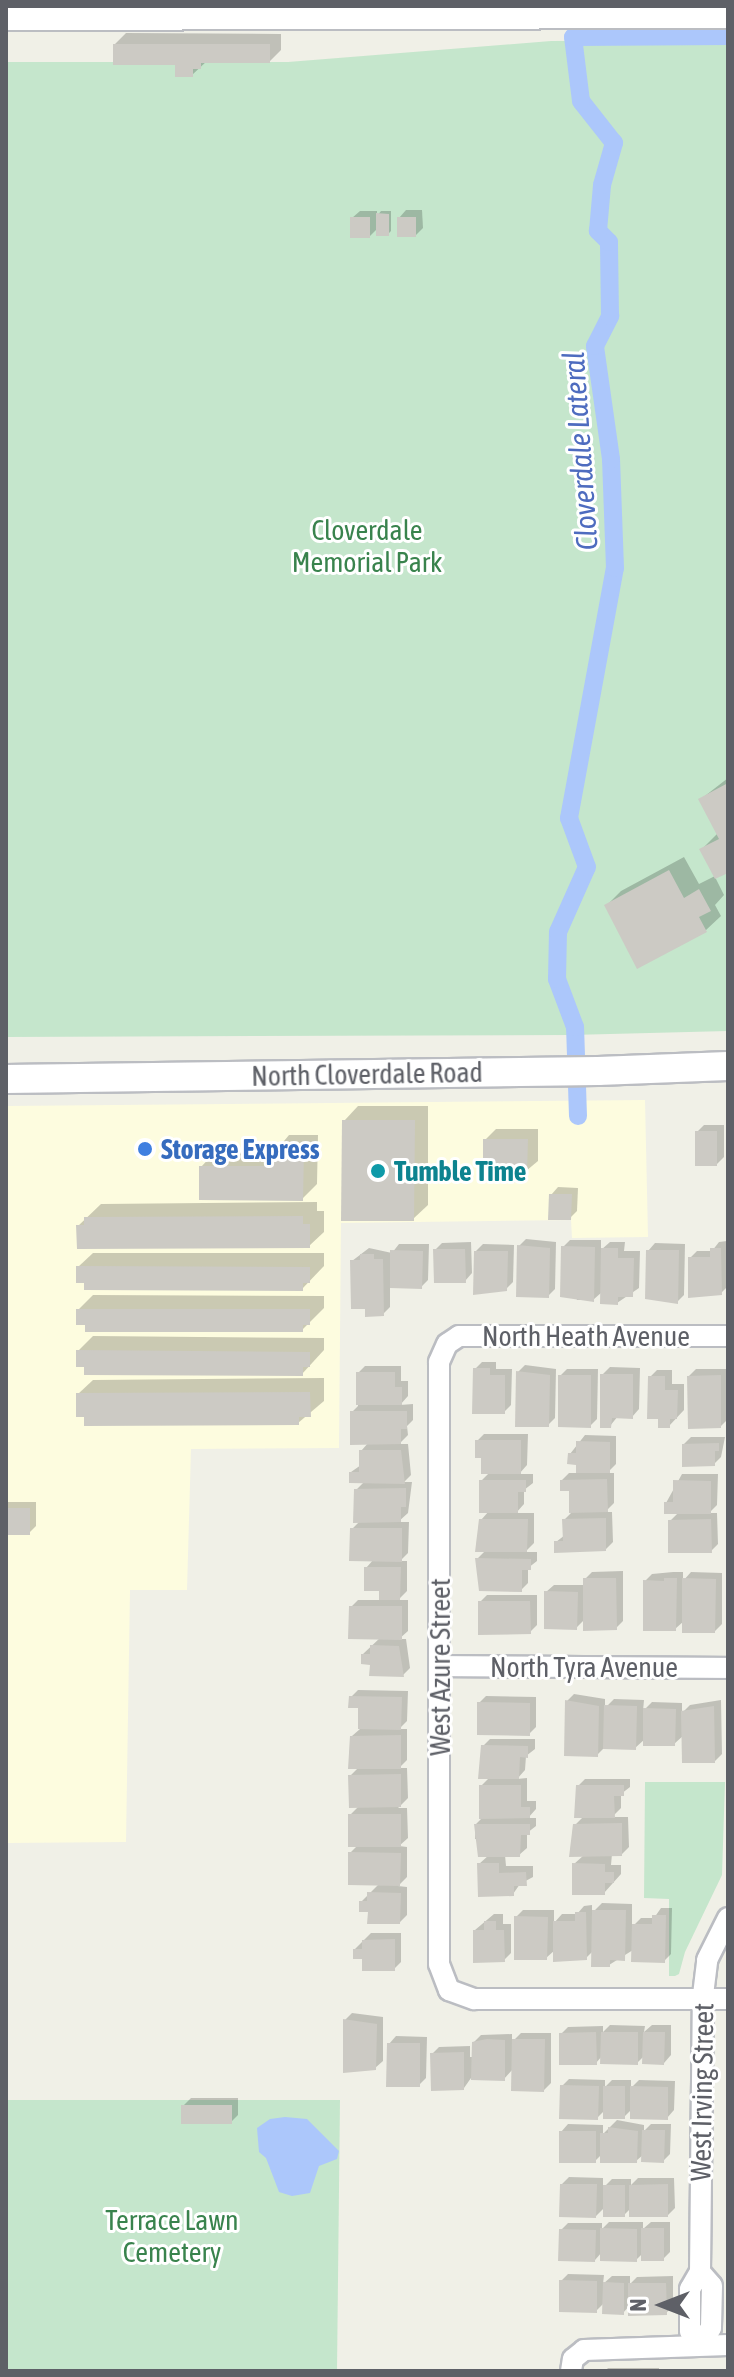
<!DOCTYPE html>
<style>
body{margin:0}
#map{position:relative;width:734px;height:2377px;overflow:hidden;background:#f0f0e7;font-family:"Asap Condensed",sans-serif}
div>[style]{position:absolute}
.commercial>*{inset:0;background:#fdfcdf}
.green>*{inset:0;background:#c5e6cc}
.water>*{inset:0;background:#acc7fb}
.shadow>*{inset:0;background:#0003}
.canal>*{height:18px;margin:-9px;padding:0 9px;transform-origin:9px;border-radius:9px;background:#acc7fb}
.building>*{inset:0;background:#cccac4}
.roads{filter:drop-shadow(2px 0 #bbbdc2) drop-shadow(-2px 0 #bbbdc2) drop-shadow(0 2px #bbbdc2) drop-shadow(0 -2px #bbbdc2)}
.minor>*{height:20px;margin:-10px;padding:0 10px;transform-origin:10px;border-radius:10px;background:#fff}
.tertiary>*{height:24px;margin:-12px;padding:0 12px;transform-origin:12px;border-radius:12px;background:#fff}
.secondary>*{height:28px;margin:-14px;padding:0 14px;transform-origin:14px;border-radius:14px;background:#fff}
.dots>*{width:22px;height:22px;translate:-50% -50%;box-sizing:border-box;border:4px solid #fff;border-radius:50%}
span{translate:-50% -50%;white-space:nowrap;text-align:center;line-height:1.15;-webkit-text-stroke:6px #fff;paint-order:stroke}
.park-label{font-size:28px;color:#39834d}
.street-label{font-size:28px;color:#5e6067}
.shop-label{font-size:28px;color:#366cbe;font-weight:700}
.left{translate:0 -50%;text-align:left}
.culture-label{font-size:28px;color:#0d838f;font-weight:700}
.water-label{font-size:30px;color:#4e6cbf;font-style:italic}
.frame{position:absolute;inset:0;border:8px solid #5e6067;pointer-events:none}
.north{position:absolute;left:622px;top:2265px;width:80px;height:80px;-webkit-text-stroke:6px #fff;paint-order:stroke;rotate:270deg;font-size:22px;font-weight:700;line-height:32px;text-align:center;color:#5e6067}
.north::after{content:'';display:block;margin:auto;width:28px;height:36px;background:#5e6067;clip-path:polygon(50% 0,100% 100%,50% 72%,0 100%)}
</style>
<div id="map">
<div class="commercial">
<div style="clip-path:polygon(645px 1100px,648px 1237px,572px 1238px,571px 1220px,341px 1223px,339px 1448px,191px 1449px,187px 1590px,130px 1590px,126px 1842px,6px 1843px,6px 1106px)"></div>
</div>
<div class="green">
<div style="clip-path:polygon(728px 40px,728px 1031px,571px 1035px,6px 1037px,6px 62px,288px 62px,551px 41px)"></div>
<div style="clip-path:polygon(645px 1782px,725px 1782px,722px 1875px,685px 1952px,679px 1974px,675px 1976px,669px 1976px,669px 1899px,644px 1898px)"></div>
<div style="clip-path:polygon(6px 2100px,340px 2100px,337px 2371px,6px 2371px)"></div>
</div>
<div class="water">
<div style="clip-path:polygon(285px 2117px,307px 2119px,339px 2151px,337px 2159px,319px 2166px,310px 2193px,292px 2196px,279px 2192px,266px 2158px,259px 2152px,257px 2128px,270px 2119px)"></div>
</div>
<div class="shadow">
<div style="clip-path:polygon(126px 33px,281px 34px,281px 50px,270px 61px,207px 61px,192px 75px,177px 63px,115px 44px)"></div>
<div style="clip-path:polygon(406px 210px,422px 210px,423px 228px,416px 235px,399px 218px)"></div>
<div style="clip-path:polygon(360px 211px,377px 211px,377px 216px,381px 211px,391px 211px,391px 231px,388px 234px,378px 228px,370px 236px,352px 218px)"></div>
<div style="clip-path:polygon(728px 778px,728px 870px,715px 877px,724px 895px,715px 905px,721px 916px,706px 930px,638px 967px,606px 906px,621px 891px,684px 857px,699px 884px,715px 876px,702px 849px,718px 833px,701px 799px)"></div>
<div style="clip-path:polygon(358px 1106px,428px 1106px,428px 1205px,413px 1219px,344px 1121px)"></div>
<div style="clip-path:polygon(704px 1125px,724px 1125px,724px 1157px,717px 1164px,697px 1132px)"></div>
<div style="clip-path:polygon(496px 1129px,538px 1129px,538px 1161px,514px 1181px,485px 1140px)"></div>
<div style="clip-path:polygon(289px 1135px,318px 1135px,317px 1184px,303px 1198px,201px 1167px,215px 1152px,274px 1153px)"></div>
<div style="clip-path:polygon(558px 1187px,578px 1188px,577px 1211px,570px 1218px,551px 1195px)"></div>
<div style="clip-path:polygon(317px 1202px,317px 1211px,324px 1211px,324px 1232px,309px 1246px,78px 1226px,101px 1204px)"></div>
<div style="clip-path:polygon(526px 1239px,556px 1242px,555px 1289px,548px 1296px,519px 1246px)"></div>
<div style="clip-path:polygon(570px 1240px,601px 1240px,601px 1250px,610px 1242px,625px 1242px,624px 1251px,640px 1251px,639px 1288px,617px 1303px,602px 1292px,593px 1300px,577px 1300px,563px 1247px)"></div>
<div style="clip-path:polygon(727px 1241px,728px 1286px,721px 1293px,690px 1258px,697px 1251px,712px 1251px,719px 1242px)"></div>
<div style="clip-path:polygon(471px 1242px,472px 1273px,465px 1281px,435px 1250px,442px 1243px)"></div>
<div style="clip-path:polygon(655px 1243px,685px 1244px,684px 1295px,677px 1302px,648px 1251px)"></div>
<div style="clip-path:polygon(399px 1244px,429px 1244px,428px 1280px,421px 1287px,390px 1286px,390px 1307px,383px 1314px,352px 1261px,369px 1248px,392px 1253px)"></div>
<div style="clip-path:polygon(483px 1244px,514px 1245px,513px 1282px,506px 1289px,476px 1251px)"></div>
<div style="clip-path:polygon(93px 1253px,324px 1253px,324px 1266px,302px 1289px,78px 1267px)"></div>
<div style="clip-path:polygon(93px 1295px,324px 1296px,324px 1308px,302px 1330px,87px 1323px,78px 1310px)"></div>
<div style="clip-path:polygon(93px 1336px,324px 1338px,324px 1350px,302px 1374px,78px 1351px)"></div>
<div style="clip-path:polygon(482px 1362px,496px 1362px,496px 1369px,512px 1369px,511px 1405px,504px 1412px,475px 1369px)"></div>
<div style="clip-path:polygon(525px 1365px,556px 1369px,555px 1418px,548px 1425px,518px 1372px)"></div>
<div style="clip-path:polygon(365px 1366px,401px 1366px,401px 1381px,408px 1381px,408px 1396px,400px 1405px,413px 1404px,413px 1420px,407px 1426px,408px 1435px,399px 1444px,408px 1444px,411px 1475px,404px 1482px,412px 1482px,408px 1513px,398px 1522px,409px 1522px,408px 1553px,400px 1561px,407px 1561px,407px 1591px,398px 1600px,408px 1600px,408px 1631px,399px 1639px,406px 1639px,410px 1668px,403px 1675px,372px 1663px,363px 1654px,381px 1637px,351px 1607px,358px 1600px,381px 1600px,381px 1589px,366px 1568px,374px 1559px,352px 1529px,360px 1521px,356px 1490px,365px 1481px,351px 1472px,361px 1465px,361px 1451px,369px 1442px,352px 1412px,358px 1406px,358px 1373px)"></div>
<div style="clip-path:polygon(610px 1367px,640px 1368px,639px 1409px,632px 1417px,618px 1416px,610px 1426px,602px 1375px)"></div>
<div style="clip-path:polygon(567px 1369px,598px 1369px,597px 1419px,590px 1426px,560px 1376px)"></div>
<div style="clip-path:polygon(696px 1369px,727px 1369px,728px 1419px,721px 1426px,689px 1376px)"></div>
<div style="clip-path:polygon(657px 1370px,672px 1370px,672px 1384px,684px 1384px,684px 1410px,669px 1426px,650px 1377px)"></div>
<div style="clip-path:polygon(324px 1378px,324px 1401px,298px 1423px,78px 1394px,93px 1380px)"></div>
<div style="clip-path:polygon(484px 1434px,528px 1434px,527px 1465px,519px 1474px,533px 1474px,533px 1483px,524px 1490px,524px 1504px,516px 1513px,534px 1513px,534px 1543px,525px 1552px,537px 1552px,537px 1561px,528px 1568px,528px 1583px,521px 1590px,477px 1559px,486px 1550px,481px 1520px,489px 1511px,481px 1481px,490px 1472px,477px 1441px)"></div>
<div style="clip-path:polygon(585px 1435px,616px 1436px,616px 1464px,607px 1473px,614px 1473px,614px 1503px,605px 1512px,612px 1512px,613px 1542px,606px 1549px,556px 1542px,565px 1535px,564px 1520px,571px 1513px,571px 1489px,562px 1480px,569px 1473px,578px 1473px,578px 1463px,570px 1454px)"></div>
<div style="clip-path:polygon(691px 1437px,725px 1437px,721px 1457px,714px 1464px,684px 1444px)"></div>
<div style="clip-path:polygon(682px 1474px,718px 1474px,717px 1505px,709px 1513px,717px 1513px,718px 1544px,711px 1551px,670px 1521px,679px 1512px,666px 1503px)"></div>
<div style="clip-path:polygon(7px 1502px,36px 1502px,36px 1526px,29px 1533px,6px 1533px)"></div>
<div style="clip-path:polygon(623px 1571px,623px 1621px,616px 1628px,585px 1619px,576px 1628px,546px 1592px,554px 1585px,585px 1585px,585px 1579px,592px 1572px)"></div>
<div style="clip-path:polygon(673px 1572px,683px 1572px,683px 1581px,691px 1572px,722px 1573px,722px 1624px,715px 1631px,684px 1621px,675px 1629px,645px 1581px,652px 1574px)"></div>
<div style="clip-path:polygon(487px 1595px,537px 1595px,537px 1625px,530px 1632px,480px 1602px)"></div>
<div style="clip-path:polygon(358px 1690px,408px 1691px,407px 1721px,399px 1729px,407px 1729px,407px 1760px,399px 1768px,407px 1768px,408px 1798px,398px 1808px,407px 1808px,408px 1838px,399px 1846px,407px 1847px,407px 1877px,398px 1886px,407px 1887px,407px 1915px,400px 1922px,370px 1911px,361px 1902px,379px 1884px,350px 1853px,358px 1845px,350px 1815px,359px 1806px,350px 1776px,359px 1767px,352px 1736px,360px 1729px,360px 1706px,351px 1697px)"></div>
<div style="clip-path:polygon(574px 1694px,605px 1699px,605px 1708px,614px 1699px,644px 1700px,643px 1711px,652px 1702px,682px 1703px,682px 1713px,690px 1705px,721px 1700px,722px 1754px,715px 1761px,684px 1735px,674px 1744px,645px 1739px,635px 1748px,605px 1747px,597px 1755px,567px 1701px)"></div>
<div style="clip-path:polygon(486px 1696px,536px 1697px,536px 1727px,529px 1734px,479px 1703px)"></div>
<div style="clip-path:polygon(490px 1739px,535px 1739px,535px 1749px,526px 1756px,525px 1770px,517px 1779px,527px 1778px,527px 1801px,536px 1801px,536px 1809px,528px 1818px,536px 1818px,536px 1826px,527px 1833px,527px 1848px,519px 1855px,505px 1855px,506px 1866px,533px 1866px,533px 1877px,520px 1884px,513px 1894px,479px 1864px,489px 1855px,480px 1839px,475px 1839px,476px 1824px,481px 1819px,481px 1786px,490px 1777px,483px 1746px)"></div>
<div style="clip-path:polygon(585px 1779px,630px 1779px,630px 1787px,621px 1794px,621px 1808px,612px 1817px,628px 1817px,629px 1847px,622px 1854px,612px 1854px,611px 1865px,621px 1865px,621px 1874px,604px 1893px,574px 1864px,584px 1855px,571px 1855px,575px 1825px,584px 1816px,578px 1786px)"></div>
<div style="clip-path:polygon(602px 1903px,632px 1904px,632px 1927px,641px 1918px,654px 1918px,661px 1908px,672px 1908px,671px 1954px,664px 1961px,633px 1950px,609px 1965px,594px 1950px,586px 1958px,555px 1950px,546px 1958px,516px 1917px,523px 1910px,554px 1910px,554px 1923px,562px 1914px,577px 1914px,584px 1906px,592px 1905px,592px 1913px)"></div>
<div style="clip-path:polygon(494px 1914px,503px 1914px,503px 1924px,511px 1924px,511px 1953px,504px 1960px,475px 1930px)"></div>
<div style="clip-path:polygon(371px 1933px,401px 1933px,401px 1962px,394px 1969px,355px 1949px)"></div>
<div style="clip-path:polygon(352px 2013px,383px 2017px,383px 2061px,375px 2068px,345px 2020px)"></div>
<div style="clip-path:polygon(610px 2025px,645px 2026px,644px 2032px,652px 2025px,671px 2025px,671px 2055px,664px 2063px,644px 2056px,637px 2063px,602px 2056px,596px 2063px,561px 2034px,568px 2027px,603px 2026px,603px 2032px)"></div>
<div style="clip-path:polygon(521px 2033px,551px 2033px,551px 2083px,544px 2090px,513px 2069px,504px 2079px,471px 2078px,464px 2088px,432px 2054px,439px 2047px,470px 2046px,470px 2057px,474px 2057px,474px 2042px,481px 2035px,512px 2034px,512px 2042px)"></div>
<div style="clip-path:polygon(396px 2036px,427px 2037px,426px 2078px,419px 2085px,389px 2044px)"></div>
<div style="clip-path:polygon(569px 2079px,605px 2080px,605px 2087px,612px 2080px,631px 2080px,631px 2088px,639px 2080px,675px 2081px,674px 2110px,667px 2118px,632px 2109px,624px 2117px,605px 2110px,597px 2118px,562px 2086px)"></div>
<div style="clip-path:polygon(191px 2098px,238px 2098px,238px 2115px,231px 2122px,183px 2106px)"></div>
<div style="clip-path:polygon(617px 2120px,644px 2125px,644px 2131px,651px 2124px,671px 2124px,670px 2154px,663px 2161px,644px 2154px,636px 2161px,602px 2154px,595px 2161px,561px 2132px,568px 2124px,603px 2125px,603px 2134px)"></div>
<div style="clip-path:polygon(569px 2177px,603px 2178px,603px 2188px,612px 2179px,631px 2179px,631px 2185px,638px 2178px,674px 2178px,675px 2208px,668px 2215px,631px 2208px,624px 2215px,605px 2207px,596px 2216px,562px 2184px)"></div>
<div style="clip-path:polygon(609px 2222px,643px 2222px,643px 2229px,651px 2222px,670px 2222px,670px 2252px,663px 2259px,643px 2253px,636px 2260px,602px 2252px,595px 2260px,561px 2230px,568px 2223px,602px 2223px,602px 2229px)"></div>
<div style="clip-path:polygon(568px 2274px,604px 2275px,603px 2284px,612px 2276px,630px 2276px,630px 2284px,637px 2277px,673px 2276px,673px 2306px,666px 2313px,630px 2305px,623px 2313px,604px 2303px,596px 2311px,561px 2281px)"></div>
<div style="clip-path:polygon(608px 2368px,659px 2368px,659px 2371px,605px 2371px)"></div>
</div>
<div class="canal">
<div style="left:578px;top:1116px;width:89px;rotate:-91.9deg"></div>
<div style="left:575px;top:1027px;width:51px;rotate:-110.6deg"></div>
<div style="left:557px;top:979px;width:47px;rotate:-88.8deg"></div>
<div style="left:558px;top:932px;width:71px;rotate:-66deg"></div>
<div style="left:587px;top:867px;width:52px;rotate:-110.2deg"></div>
<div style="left:569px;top:818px;width:254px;rotate:-79.6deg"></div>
<div style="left:615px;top:568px;width:109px;rotate:-92.1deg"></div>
<div style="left:611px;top:459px;width:114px;rotate:-98.1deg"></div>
<div style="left:595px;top:346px;width:34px;rotate:-63deg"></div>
<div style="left:610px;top:316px;width:74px;rotate:-90.8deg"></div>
<div style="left:609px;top:242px;width:16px;rotate:-135deg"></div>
<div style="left:598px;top:231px;width:46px;rotate:-85deg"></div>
<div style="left:602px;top:185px;width:44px;rotate:-74.1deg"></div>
<div style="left:614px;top:143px;width:53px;rotate:-128.2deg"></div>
<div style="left:581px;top:101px;width:64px;rotate:-97.1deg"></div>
<div style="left:573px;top:37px;width:155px;rotate:-0.4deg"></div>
</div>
<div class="building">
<div style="clip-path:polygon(113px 44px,270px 44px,270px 63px,201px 63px,201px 69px,193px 69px,193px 77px,175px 77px,175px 65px,113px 65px)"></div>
<div style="clip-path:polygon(376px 213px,389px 214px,389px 236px,376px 236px)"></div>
<div style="clip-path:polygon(350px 217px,370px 217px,370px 238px,350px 238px)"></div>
<div style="clip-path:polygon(397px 217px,416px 217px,416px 237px,397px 237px)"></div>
<div style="clip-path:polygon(728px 783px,728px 873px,715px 879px,699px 849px,719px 839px,698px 799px)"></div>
<div style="clip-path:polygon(669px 870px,684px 898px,699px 889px,711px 911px,699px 917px,707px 932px,637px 969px,604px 905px)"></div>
<div style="clip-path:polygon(342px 1120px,415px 1120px,414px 1221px,341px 1221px)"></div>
<div style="clip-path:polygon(695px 1131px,717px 1131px,717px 1166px,695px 1166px)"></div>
<div style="clip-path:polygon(483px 1139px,528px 1139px,527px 1174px,515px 1174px,515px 1183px,483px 1182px)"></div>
<div style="clip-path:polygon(272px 1149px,304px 1149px,303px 1201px,199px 1200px,199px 1166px,272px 1166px)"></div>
<div style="clip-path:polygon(549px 1194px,572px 1194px,571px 1220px,548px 1220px)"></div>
<div style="clip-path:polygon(303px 1216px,303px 1224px,310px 1224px,310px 1248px,77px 1249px,76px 1225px,84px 1225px,84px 1217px)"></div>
<div style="clip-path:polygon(517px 1245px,550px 1248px,549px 1298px,516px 1297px)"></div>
<div style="clip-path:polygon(561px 1246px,595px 1247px,594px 1302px,560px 1297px)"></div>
<div style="clip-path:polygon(601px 1248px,618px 1248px,618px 1258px,634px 1258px,633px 1297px,618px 1297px,618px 1305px,600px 1304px)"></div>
<div style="clip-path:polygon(710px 1248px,721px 1248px,722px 1295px,688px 1298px,688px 1257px,710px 1257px)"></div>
<div style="clip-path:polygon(433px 1249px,465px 1249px,466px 1283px,434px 1283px)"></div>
<div style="clip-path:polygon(390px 1250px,423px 1251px,422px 1289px,390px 1288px)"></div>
<div style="clip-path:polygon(646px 1250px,679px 1250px,678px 1304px,645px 1299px)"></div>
<div style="clip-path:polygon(474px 1251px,508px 1251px,507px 1291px,473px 1295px)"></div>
<div style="clip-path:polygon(360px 1254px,374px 1254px,374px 1259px,383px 1259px,384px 1316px,365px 1317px,365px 1309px,351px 1309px,350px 1260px,360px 1260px)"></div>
<div style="clip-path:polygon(76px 1266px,310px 1267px,310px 1283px,303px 1283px,303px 1291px,84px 1290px,84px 1283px,76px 1283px)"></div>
<div style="clip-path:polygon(76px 1309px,310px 1309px,310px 1325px,303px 1325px,303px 1332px,85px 1332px,85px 1325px,76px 1325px)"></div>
<div style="clip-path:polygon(76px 1350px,310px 1352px,310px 1367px,303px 1367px,303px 1376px,84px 1375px,84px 1367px,76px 1367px)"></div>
<div style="clip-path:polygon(473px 1368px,490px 1368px,490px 1375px,505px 1375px,505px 1414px,472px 1414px)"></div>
<div style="clip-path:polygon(516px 1371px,550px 1375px,549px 1427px,515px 1427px)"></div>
<div style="clip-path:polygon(356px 1372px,395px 1372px,395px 1387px,402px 1387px,402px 1405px,356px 1405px)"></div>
<div style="clip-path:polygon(600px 1374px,633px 1374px,633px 1419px,612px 1418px,611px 1428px,600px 1428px)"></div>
<div style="clip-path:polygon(558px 1375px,591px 1375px,591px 1428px,558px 1427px)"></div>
<div style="clip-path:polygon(721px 1375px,721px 1428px,688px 1429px,687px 1376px)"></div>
<div style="clip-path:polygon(648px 1376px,665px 1376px,665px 1390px,678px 1390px,677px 1419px,670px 1419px,670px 1428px,658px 1428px,658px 1419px,647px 1419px)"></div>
<div style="clip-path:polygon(310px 1392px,311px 1417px,299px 1417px,299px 1425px,84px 1426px,84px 1417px,76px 1417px,76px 1393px)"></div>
<div style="clip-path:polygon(350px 1411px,407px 1411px,407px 1429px,401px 1429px,401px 1444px,350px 1445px)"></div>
<div style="clip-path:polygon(475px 1440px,521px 1440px,521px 1474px,481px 1474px,481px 1458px,475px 1458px)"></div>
<div style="clip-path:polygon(576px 1441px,610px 1442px,610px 1473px,576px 1473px,576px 1465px,567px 1464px,568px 1453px,576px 1453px)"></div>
<div style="clip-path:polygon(719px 1443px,719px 1451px,715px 1451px,715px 1466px,682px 1467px,682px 1444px)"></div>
<div style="clip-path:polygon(359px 1450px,401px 1450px,405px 1484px,349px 1483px,349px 1472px,359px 1472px)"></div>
<div style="clip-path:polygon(607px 1479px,608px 1512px,569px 1513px,569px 1491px,560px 1491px,560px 1480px)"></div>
<div style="clip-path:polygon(479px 1480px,526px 1480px,526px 1492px,518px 1492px,518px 1513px,479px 1513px)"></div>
<div style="clip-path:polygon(673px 1480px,711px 1481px,711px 1514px,664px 1514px,664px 1502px,673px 1502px)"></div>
<div style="clip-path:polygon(406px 1488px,406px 1507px,401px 1507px,401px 1522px,353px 1523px,354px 1489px)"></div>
<div style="clip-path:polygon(6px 1508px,30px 1508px,30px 1535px,6px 1535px)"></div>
<div style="clip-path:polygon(606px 1518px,606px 1551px,554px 1553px,554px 1541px,563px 1541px,562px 1519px)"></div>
<div style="clip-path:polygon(479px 1519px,528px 1519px,527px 1552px,475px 1552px)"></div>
<div style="clip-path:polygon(711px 1519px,712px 1553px,668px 1553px,668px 1520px)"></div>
<div style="clip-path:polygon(350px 1528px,402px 1528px,402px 1562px,349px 1561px)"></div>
<div style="clip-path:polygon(475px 1558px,531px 1559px,531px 1570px,522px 1570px,522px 1592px,479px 1591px)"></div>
<div style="clip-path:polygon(364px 1567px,401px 1567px,400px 1600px,379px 1600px,379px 1591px,364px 1591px)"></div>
<div style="clip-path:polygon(583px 1578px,616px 1578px,617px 1630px,583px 1631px)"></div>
<div style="clip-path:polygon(664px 1578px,677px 1578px,676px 1631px,643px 1631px,643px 1580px,664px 1581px)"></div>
<div style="clip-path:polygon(682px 1578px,716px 1579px,715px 1633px,682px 1633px)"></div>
<div style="clip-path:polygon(544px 1591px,578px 1592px,577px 1630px,544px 1629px)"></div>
<div style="clip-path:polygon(478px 1601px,530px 1601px,531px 1634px,478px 1635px)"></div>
<div style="clip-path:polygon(349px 1606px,402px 1606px,402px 1640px,348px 1639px)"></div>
<div style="clip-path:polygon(370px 1645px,399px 1646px,404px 1677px,369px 1676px,370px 1665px,361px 1664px,361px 1654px,370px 1654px)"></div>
<div style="clip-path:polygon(349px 1696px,402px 1697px,401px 1730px,358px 1729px,358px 1708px,348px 1708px)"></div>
<div style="clip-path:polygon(565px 1700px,599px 1706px,598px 1757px,564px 1756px)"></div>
<div style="clip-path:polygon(477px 1702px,530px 1703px,530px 1736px,477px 1735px)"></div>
<div style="clip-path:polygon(604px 1705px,637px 1706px,636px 1750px,603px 1749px)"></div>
<div style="clip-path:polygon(714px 1706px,715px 1763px,682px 1763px,681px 1711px)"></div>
<div style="clip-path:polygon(643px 1708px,676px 1709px,675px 1746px,643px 1746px)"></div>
<div style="clip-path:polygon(401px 1735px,401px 1769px,348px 1769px,350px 1736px)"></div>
<div style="clip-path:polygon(481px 1745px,528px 1746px,528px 1758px,520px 1757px,519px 1779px,478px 1779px)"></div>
<div style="clip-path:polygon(401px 1774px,401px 1807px,349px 1808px,348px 1775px)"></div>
<div style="clip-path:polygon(479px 1785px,521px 1785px,521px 1807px,530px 1807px,530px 1818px,479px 1819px)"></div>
<div style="clip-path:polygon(576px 1785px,624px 1785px,624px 1796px,614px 1796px,615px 1818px,574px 1818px)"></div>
<div style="clip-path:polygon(348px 1814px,401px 1814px,401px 1847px,348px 1847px)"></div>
<div style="clip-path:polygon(622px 1823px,622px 1856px,569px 1857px,573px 1824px)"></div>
<div style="clip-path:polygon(474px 1824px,530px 1824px,530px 1835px,521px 1835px,520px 1857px,478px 1857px)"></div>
<div style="clip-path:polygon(348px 1852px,401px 1853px,400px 1886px,348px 1885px)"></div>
<div style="clip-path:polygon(477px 1863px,499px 1863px,499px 1873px,526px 1872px,527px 1886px,514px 1886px,514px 1896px,478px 1897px)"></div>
<div style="clip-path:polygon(572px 1863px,605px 1864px,605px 1872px,614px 1872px,614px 1883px,605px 1883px,605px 1895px,572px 1895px)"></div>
<div style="clip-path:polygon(367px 1892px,401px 1893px,400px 1924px,367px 1924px,368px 1912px,359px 1912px,359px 1901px,367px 1901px)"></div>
<div style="clip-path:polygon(592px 1910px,626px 1910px,625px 1961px,610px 1960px,610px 1967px,591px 1967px)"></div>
<div style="clip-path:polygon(575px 1912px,586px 1912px,587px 1960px,553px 1962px,553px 1921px,575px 1921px)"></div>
<div style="clip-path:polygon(652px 1915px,666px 1915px,665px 1963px,631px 1962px,632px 1924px,652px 1924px)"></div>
<div style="clip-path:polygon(514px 1916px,548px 1917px,547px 1960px,514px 1960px)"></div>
<div style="clip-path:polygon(484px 1921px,496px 1921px,496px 1930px,504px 1930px,505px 1962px,473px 1963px,473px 1930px,484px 1930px)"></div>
<div style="clip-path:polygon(395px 1939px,395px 1971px,362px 1971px,362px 1959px,353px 1959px,353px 1949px,362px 1949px,362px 1940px)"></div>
<div style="clip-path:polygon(343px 2019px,377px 2024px,376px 2070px,343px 2073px)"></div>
<div style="clip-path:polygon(596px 2032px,597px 2065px,559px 2065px,559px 2033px)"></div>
<div style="clip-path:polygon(601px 2032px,638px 2032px,638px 2065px,600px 2064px)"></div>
<div style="clip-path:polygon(643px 2032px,665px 2032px,664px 2065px,642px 2064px)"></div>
<div style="clip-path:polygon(487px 2039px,505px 2040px,505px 2081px,471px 2080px,472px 2042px)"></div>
<div style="clip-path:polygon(512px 2039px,545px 2039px,544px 2092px,511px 2091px)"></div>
<div style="clip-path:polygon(387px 2043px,420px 2043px,420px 2087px,386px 2087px)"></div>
<div style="clip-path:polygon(464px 2052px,464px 2090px,431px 2091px,430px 2053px)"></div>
<div style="clip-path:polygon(560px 2085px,599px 2086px,598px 2120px,559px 2119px)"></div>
<div style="clip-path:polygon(603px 2086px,625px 2086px,625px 2119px,603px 2119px)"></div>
<div style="clip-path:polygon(630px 2086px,668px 2087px,668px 2120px,630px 2119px)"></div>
<div style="clip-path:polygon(181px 2105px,232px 2105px,232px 2124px,181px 2124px)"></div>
<div style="clip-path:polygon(608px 2127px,638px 2131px,637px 2163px,600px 2163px,600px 2133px,608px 2133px)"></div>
<div style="clip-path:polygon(642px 2130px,665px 2130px,664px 2163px,641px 2162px)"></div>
<div style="clip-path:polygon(559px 2131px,596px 2131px,596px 2163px,559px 2163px)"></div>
<div style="clip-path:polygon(560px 2184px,597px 2184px,596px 2218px,559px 2217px)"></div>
<div style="clip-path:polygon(668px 2184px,668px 2217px,629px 2217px,629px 2185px)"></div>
<div style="clip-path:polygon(603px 2185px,625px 2185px,625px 2217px,603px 2217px)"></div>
<div style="clip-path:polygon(600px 2228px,637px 2229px,637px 2262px,600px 2261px)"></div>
<div style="clip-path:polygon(641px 2228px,664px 2228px,664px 2261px,641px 2261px)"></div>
<div style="clip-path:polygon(559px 2229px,596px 2230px,595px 2262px,558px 2261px)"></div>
<div style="clip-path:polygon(559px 2280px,597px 2281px,597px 2313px,559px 2312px)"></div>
<div style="clip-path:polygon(603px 2282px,624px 2283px,624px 2315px,602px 2314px)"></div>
<div style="clip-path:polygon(628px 2283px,666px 2283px,667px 2315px,628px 2316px)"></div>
</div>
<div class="roads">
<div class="minor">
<div style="left:728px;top:1336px;width:269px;rotate:180deg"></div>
<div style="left:459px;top:1336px;width:14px;rotate:146deg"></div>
<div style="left:447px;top:1344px;width:20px;rotate:114deg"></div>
<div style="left:439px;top:1362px;width:602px;rotate:90deg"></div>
<div style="left:439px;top:1964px;width:28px;rotate:69deg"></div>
<div style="left:449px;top:1990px;width:27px;rotate:20deg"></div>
<div style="left:474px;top:1999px;width:254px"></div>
<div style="left:440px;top:1666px;width:288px;rotate:0.4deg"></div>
<div style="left:700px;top:2272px;width:277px;rotate:-89.4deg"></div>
<div style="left:703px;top:1995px;width:35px;rotate:-83deg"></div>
<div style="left:707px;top:1960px;width:47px;rotate:-63.4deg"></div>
<div style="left:700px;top:2272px;width:18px;rotate:49deg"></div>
<div style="left:712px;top:2286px;width:42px;rotate:91.4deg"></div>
<div style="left:711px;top:2328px;width:21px;rotate:127deg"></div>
<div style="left:698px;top:2345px;width:16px;rotate:-120deg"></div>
<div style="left:690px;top:2331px;width:42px;rotate:-90deg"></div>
<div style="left:690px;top:2289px;width:20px;rotate:-60deg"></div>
<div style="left:571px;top:2371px;width:12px;rotate:-81deg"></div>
<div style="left:573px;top:2359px;width:14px;rotate:-39deg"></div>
<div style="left:584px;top:2350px;width:144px;rotate:-2deg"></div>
</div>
<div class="tertiary">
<div style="left:6px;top:18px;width:722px;rotate:-0.16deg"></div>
</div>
<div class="secondary">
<div style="left:6px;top:1079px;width:592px;rotate:-0.77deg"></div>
<div style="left:598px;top:1071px;width:130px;rotate:-2.2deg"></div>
</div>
</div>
<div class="dots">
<div style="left:145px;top:1149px;background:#3f7fe0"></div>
<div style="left:378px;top:1171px;background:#0f9aa8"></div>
</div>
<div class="park-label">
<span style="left:367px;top:546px">Cloverdale<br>Memorial Park</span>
<span style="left:172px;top:2236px">Terrace Lawn<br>Cemetery</span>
</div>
<div class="street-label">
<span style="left:367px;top:1074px;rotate:-1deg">North Cloverdale Road</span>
<span style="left:586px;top:1336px">North Heath Avenue</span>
<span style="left:440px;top:1667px;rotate:-90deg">West Azure Street</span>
<span style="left:584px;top:1667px">North Tyra Avenue</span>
<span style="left:702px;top:2092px;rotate:-89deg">West Irving Street</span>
</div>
<div class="shop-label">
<span class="left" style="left:161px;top:1149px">Storage Express</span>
</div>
<div class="culture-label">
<span class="left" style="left:394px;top:1171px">Tumble Time</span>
</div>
<div class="water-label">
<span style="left:580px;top:451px;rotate:-94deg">Cloverdale Lateral</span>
</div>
<div class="frame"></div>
<div class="north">N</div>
</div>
